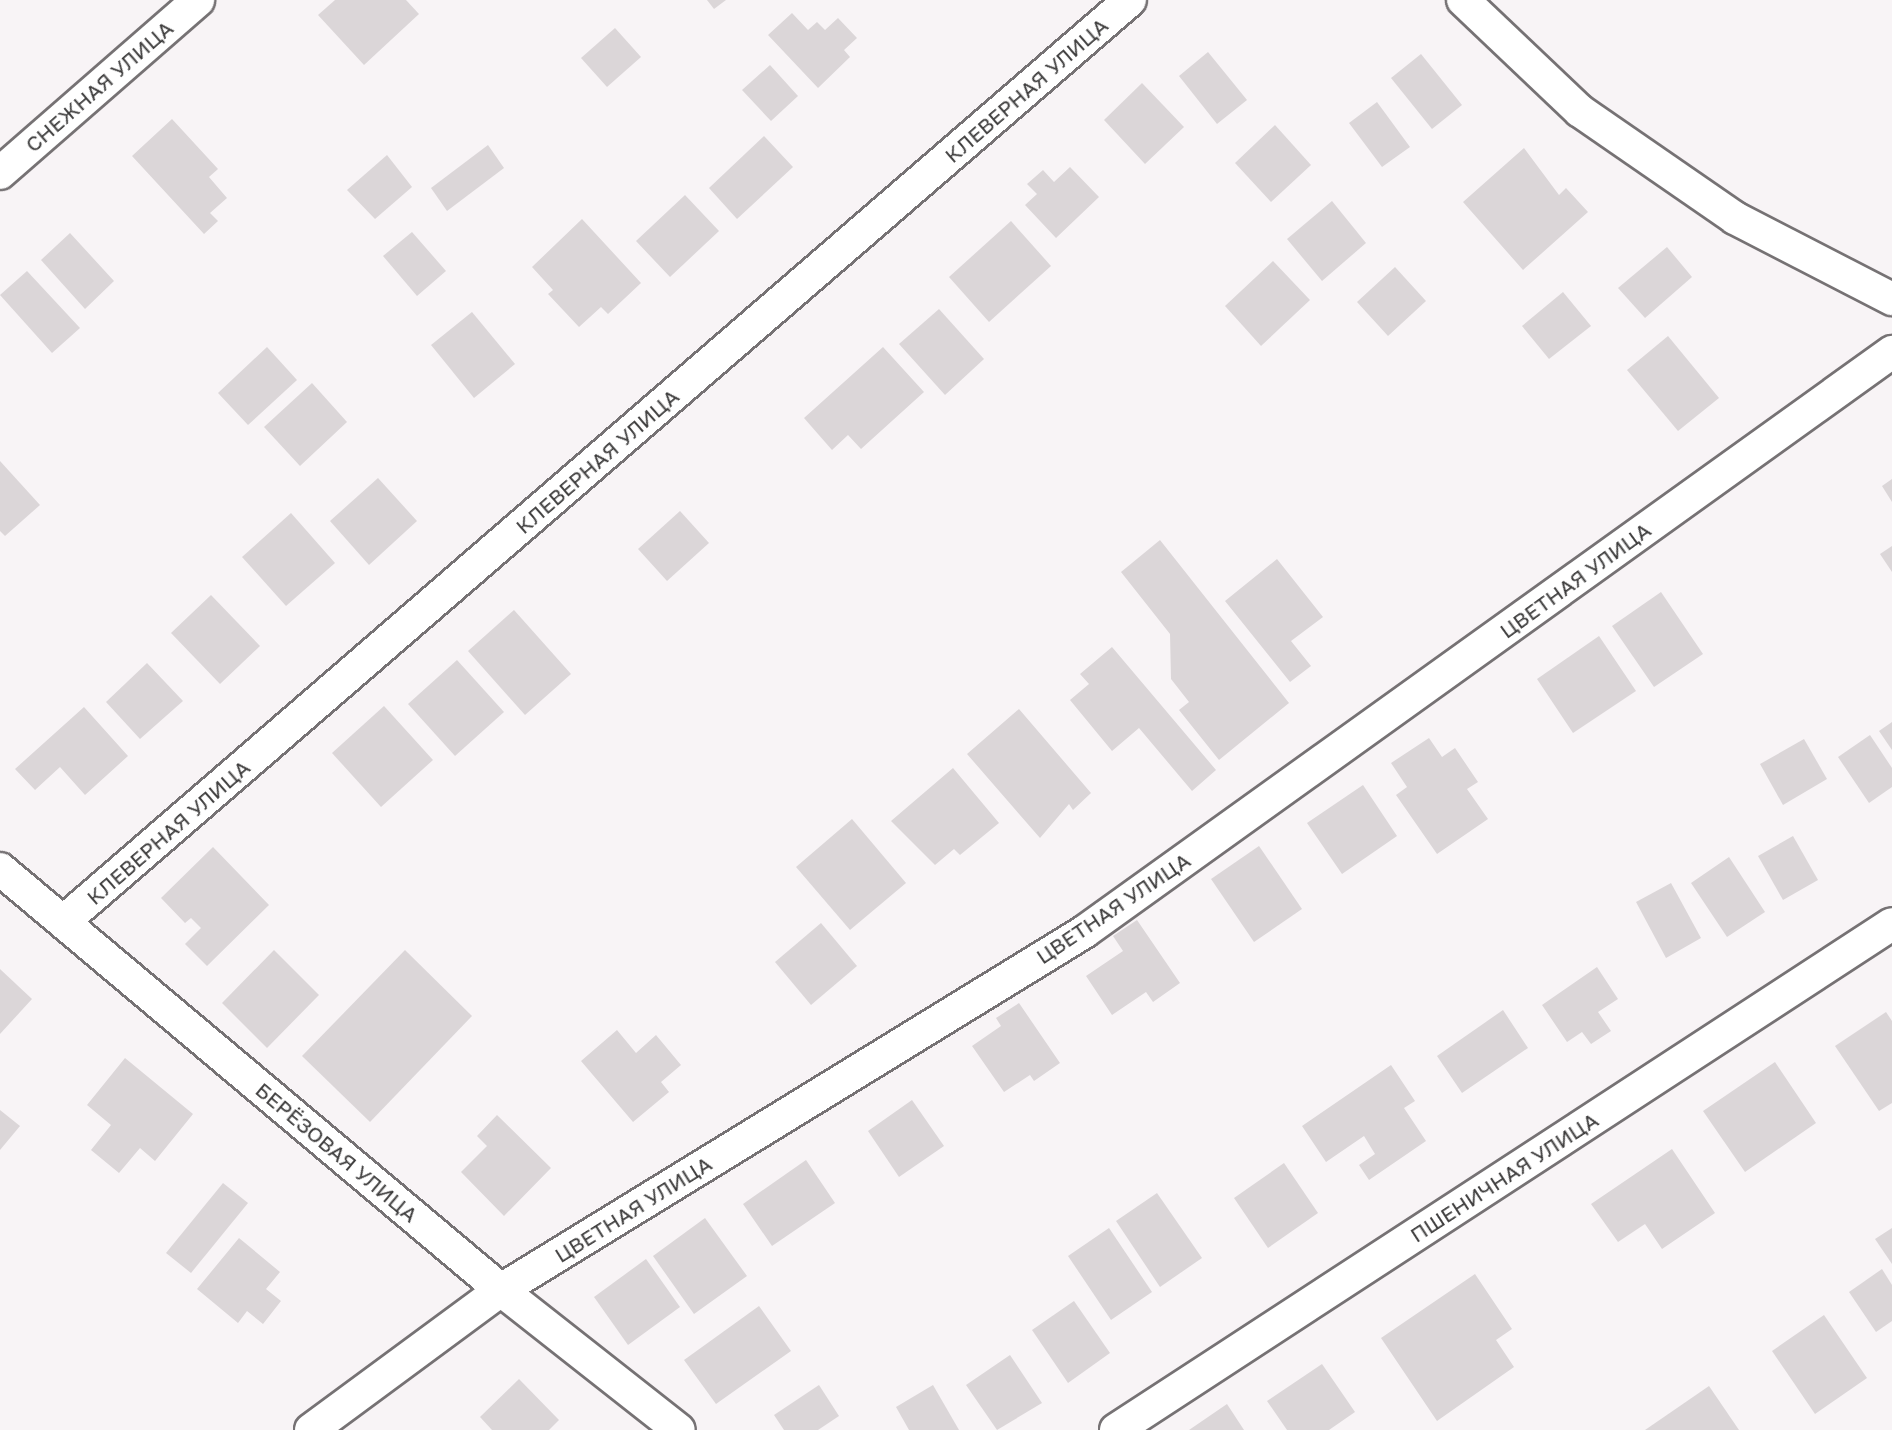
<!DOCTYPE html>
<meta charset="utf-8">
<style>
body{margin:0}
#map{position:relative;width:1892px;height:1430px;overflow:hidden;background:#f8f4f6;font-family:"Golos Text",sans-serif}
div>[style]{position:absolute}
.building>*{inset:0;background:#dbd6d8}
.roads{filter:drop-shadow(2px 0 #767274) drop-shadow(-2px 0 #767274) drop-shadow(0 2px #767274) drop-shadow(0 -2px #767274)}
.street>*{height:32px;margin:-16px;padding:0 16px;transform-origin:16px;border-radius:16px;background:#fff}
span{translate:-50% -50%;white-space:nowrap;text-align:center;line-height:1.15;-webkit-text-stroke:7px #fff;paint-order:stroke}
.street-label{font-size:21px;color:#3d3c3c}
</style>
<div id="map">
<div class="building">
<div style="clip-path:polygon(335px 0,406px 0,419px 14px,364px 65px,318px 15px)"></div>
<div style="clip-path:polygon(707px 0,726px 0,714px 9px)"></div>
<div style="clip-path:polygon(792px 13px,808px 30px,817px 22px,825px 30px,838px 18px,857px 38px,844px 50px,850px 57px,818px 88px,768px 35px)"></div>
<div style="clip-path:polygon(615px 28px,641px 57px,607px 87px,581px 58px)"></div>
<div style="clip-path:polygon(1208px 52px,1247px 100px,1217px 124px,1179px 76px)"></div>
<div style="clip-path:polygon(1421px 54px,1462px 105px,1432px 129px,1391px 78px)"></div>
<div style="clip-path:polygon(770px 65px,798px 96px,771px 121px,742px 90px)"></div>
<div style="clip-path:polygon(1142px 83px,1184px 127px,1145px 164px,1104px 120px)"></div>
<div style="clip-path:polygon(1377px 102px,1410px 147px,1382px 167px,1349px 123px)"></div>
<div style="clip-path:polygon(172px 119px,218px 169px,209px 177px,227px 198px,210px 213px,218px 221px,204px 234px,132px 156px)"></div>
<div style="clip-path:polygon(1275px 125px,1311px 165px,1271px 202px,1235px 163px)"></div>
<div style="clip-path:polygon(764px 136px,793px 167px,737px 219px,709px 188px)"></div>
<div style="clip-path:polygon(488px 145px,504px 168px,447px 211px,431px 188px)"></div>
<div style="clip-path:polygon(1524px 148px,1559px 195px,1566px 188px,1588px 212px,1523px 270px,1463px 202px)"></div>
<div style="clip-path:polygon(387px 155px,412px 187px,375px 219px,347px 190px)"></div>
<div style="clip-path:polygon(1070px 167px,1099px 197px,1056px 238px,1025px 205px,1037px 194px,1027px 184px,1043px 170px,1054px 182px)"></div>
<div style="clip-path:polygon(685px 195px,719px 231px,670px 277px,636px 241px)"></div>
<div style="clip-path:polygon(1332px 201px,1366px 243px,1322px 281px,1287px 239px)"></div>
<div style="clip-path:polygon(582px 219px,641px 283px,608px 314px,601px 307px,579px 327px,548px 294px,553px 290px,532px 267px)"></div>
<div style="clip-path:polygon(1011px 221px,1051px 266px,989px 322px,949px 277px)"></div>
<div style="clip-path:polygon(412px 232px,446px 271px,417px 296px,383px 256px)"></div>
<div style="clip-path:polygon(70px 233px,114px 281px,85px 309px,41px 260px)"></div>
<div style="clip-path:polygon(1667px 247px,1692px 277px,1645px 318px,1618px 288px)"></div>
<div style="clip-path:polygon(1273px 261px,1310px 300px,1261px 346px,1225px 306px)"></div>
<div style="clip-path:polygon(1395px 267px,1426px 301px,1388px 336px,1357px 302px)"></div>
<div style="clip-path:polygon(27px 271px,80px 328px,52px 353px,0 295px)"></div>
<div style="clip-path:polygon(1563px 292px,1591px 326px,1549px 359px,1522px 326px)"></div>
<div style="clip-path:polygon(939px 309px,984px 359px,945px 395px,899px 344px)"></div>
<div style="clip-path:polygon(472px 312px,515px 364px,474px 398px,431px 345px)"></div>
<div style="clip-path:polygon(1668px 336px,1719px 398px,1678px 431px,1627px 370px)"></div>
<div style="clip-path:polygon(267px 347px,297px 380px,248px 425px,218px 393px)"></div>
<div style="clip-path:polygon(883px 347px,924px 392px,861px 449px,848px 435px,832px 450px,804px 418px)"></div>
<div style="clip-path:polygon(312px 383px,347px 422px,300px 466px,264px 427px)"></div>
<div style="clip-path:polygon(0 461px,40px 505px,5px 536px,0 531px)"></div>
<div style="clip-path:polygon(378px 478px,417px 521px,369px 565px,330px 521px)"></div>
<div style="clip-path:polygon(1892px 479px,1892px 502px,1882px 486px)"></div>
<div style="clip-path:polygon(680px 511px,709px 543px,667px 581px,638px 549px)"></div>
<div style="clip-path:polygon(291px 513px,335px 563px,286px 606px,242px 557px)"></div>
<div style="clip-path:polygon(1160px 540px,1289px 703px,1219px 760px,1179px 710px,1189px 702px,1171px 679px,1170px 634px,1121px 572px)"></div>
<div style="clip-path:polygon(1892px 546px,1892px 572px,1880px 554px)"></div>
<div style="clip-path:polygon(1277px 559px,1323px 617px,1291px 641px,1311px 666px,1290px 682px,1225px 601px)"></div>
<div style="clip-path:polygon(1661px 592px,1703px 654px,1654px 687px,1612px 626px)"></div>
<div style="clip-path:polygon(211px 595px,260px 646px,220px 684px,171px 633px)"></div>
<div style="clip-path:polygon(514px 610px,571px 674px,525px 715px,468px 651px)"></div>
<div style="clip-path:polygon(1599px 636px,1636px 691px,1573px 733px,1537px 679px)"></div>
<div style="clip-path:polygon(1112px 647px,1216px 770px,1192px 791px,1139px 728px,1112px 751px,1070px 700px,1089px 684px,1080px 674px)"></div>
<div style="clip-path:polygon(457px 660px,504px 712px,455px 756px,408px 704px)"></div>
<div style="clip-path:polygon(147px 663px,183px 701px,140px 739px,106px 702px)"></div>
<div style="clip-path:polygon(384px 706px,433px 760px,381px 807px,332px 753px)"></div>
<div style="clip-path:polygon(84px 707px,128px 756px,85px 795px,60px 767px,35px 790px,15px 769px)"></div>
<div style="clip-path:polygon(1019px 709px,1091px 793px,1073px 810px,1069px 804px,1040px 838px,967px 754px)"></div>
<div style="clip-path:polygon(1892px 722px,1892px 750px,1879px 731px)"></div>
<div style="clip-path:polygon(1870px 735px,1892px 768px,1892px 787px,1869px 803px,1838px 757px)"></div>
<div style="clip-path:polygon(1429px 738px,1442px 757px,1455px 748px,1478px 782px,1467px 789px,1488px 819px,1437px 854px,1396px 795px,1407px 787px,1391px 763px)"></div>
<div style="clip-path:polygon(1804px 739px,1827px 779px,1783px 805px,1760px 764px)"></div>
<div style="clip-path:polygon(953px 768px,999px 823px,960px 855px,954px 849px,935px 865px,891px 821px)"></div>
<div style="clip-path:polygon(1363px 785px,1397px 836px,1342px 874px,1307px 823px)"></div>
<div style="clip-path:polygon(852px 819px,906px 883px,850px 930px,796px 867px)"></div>
<div style="clip-path:polygon(1793px 836px,1818px 880px,1783px 900px,1758px 856px)"></div>
<div style="clip-path:polygon(1259px 846px,1302px 909px,1254px 942px,1211px 879px)"></div>
<div style="clip-path:polygon(213px 847px,269px 905px,207px 966px,185px 944px,201px 928px,191px 918px,185px 923px,161px 898px)"></div>
<div style="clip-path:polygon(1729px 857px,1765px 912px,1727px 937px,1691px 883px)"></div>
<div style="clip-path:polygon(1671px 883px,1701px 938px,1666px 958px,1636px 902px)"></div>
<div style="clip-path:polygon(1137px 920px,1180px 983px,1153px 1002px,1146px 992px,1112px 1015px,1086px 976px,1123px 951px,1113px 936px)"></div>
<div style="clip-path:polygon(821px 923px,857px 966px,811px 1005px,775px 962px)"></div>
<div style="clip-path:polygon(274px 950px,319px 995px,267px 1048px,222px 1003px)"></div>
<div style="clip-path:polygon(405px 950px,472px 1016px,370px 1122px,302px 1056px)"></div>
<div style="clip-path:polygon(1597px 967px,1618px 999px,1598px 1012px,1611px 1031px,1591px 1044px,1582px 1032px,1567px 1042px,1542px 1005px)"></div>
<div style="clip-path:polygon(0 969px,32px 999px,0 1034px)"></div>
<div style="clip-path:polygon(1019px 1003px,1060px 1063px,1034px 1081px,1030px 1075px,1004px 1092px,972px 1046px,1001px 1026px,996px 1018px)"></div>
<div style="clip-path:polygon(1503px 1010px,1528px 1048px,1462px 1093px,1437px 1056px)"></div>
<div style="clip-path:polygon(1886px 1012px,1892px 1021px,1892px 1103px,1879px 1111px,1835px 1046px)"></div>
<div style="clip-path:polygon(617px 1030px,636px 1053px,656px 1035px,681px 1065px,661px 1082px,669px 1092px,633px 1122px,581px 1061px)"></div>
<div style="clip-path:polygon(125px 1058px,193px 1114px,155px 1161px,140px 1148px,119px 1173px,91px 1150px,111px 1125px,87px 1105px)"></div>
<div style="clip-path:polygon(1775px 1062px,1816px 1123px,1745px 1172px,1703px 1111px)"></div>
<div style="clip-path:polygon(1391px 1065px,1415px 1101px,1404px 1108px,1426px 1141px,1369px 1180px,1359px 1165px,1375px 1154px,1364px 1136px,1326px 1162px,1302px 1126px)"></div>
<div style="clip-path:polygon(912px 1100px,944px 1146px,899px 1177px,868px 1131px)"></div>
<div style="clip-path:polygon(0 1110px,20px 1126px,0 1150px)"></div>
<div style="clip-path:polygon(497px 1115px,551px 1168px,504px 1216px,461px 1172px,487px 1146px,477px 1136px)"></div>
<div style="clip-path:polygon(1672px 1149px,1715px 1213px,1662px 1249px,1645px 1224px,1618px 1242px,1591px 1204px)"></div>
<div style="clip-path:polygon(806px 1160px,835px 1203px,772px 1246px,743px 1204px)"></div>
<div style="clip-path:polygon(1284px 1163px,1318px 1213px,1268px 1248px,1234px 1198px)"></div>
<div style="clip-path:polygon(223px 1183px,248px 1203px,191px 1273px,166px 1253px)"></div>
<div style="clip-path:polygon(1157px 1193px,1202px 1258px,1160px 1287px,1116px 1221px)"></div>
<div style="clip-path:polygon(705px 1218px,747px 1276px,694px 1314px,653px 1256px)"></div>
<div style="clip-path:polygon(1109px 1228px,1152px 1292px,1111px 1320px,1068px 1256px)"></div>
<div style="clip-path:polygon(1892px 1228px,1892px 1264px,1875px 1239px)"></div>
<div style="clip-path:polygon(239px 1238px,280px 1272px,266px 1289px,281px 1301px,263px 1324px,247px 1311px,238px 1323px,197px 1289px)"></div>
<div style="clip-path:polygon(646px 1259px,680px 1307px,628px 1345px,594px 1297px)"></div>
<div style="clip-path:polygon(1882px 1269px,1892px 1285px,1892px 1321px,1876px 1332px,1849px 1292px)"></div>
<div style="clip-path:polygon(1475px 1274px,1512px 1329px,1496px 1340px,1514px 1367px,1437px 1421px,1381px 1338px)"></div>
<div style="clip-path:polygon(1074px 1301px,1110px 1353px,1068px 1383px,1032px 1330px)"></div>
<div style="clip-path:polygon(759px 1306px,791px 1351px,716px 1404px,684px 1360px)"></div>
<div style="clip-path:polygon(1824px 1315px,1867px 1378px,1815px 1414px,1772px 1351px)"></div>
<div style="clip-path:polygon(1010px 1355px,1042px 1403px,997px 1430px,966px 1385px)"></div>
<div style="clip-path:polygon(1322px 1364px,1355px 1412px,1329px 1430px,1287px 1430px,1267px 1401px)"></div>
<div style="clip-path:polygon(519px 1379px,559px 1420px,549px 1430px,492px 1430px,480px 1417px)"></div>
<div style="clip-path:polygon(819px 1385px,839px 1416px,818px 1430px,784px 1430px,774px 1415px)"></div>
<div style="clip-path:polygon(933px 1385px,959px 1430px,909px 1430px,896px 1407px)"></div>
<div style="clip-path:polygon(1709px 1386px,1739px 1430px,1645px 1430px)"></div>
<div style="clip-path:polygon(1227px 1404px,1244px 1430px,1189px 1430px)"></div>
</div>
<div class="roads">
<div class="street">
<div style="left:1463px;top:0;width:161px;rotate:43.5deg"></div>
<div style="left:1580px;top:111px;width:188px;rotate:34.6deg"></div>
<div style="left:1735px;top:218px;width:177px;rotate:27.3deg"></div>
<div style="left:0;top:173px;width:263px;rotate:-41.1deg"></div>
<div style="left:0;top:869px;width:654px;rotate:40.04deg"></div>
<div style="left:501px;top:1290px;width:226px;rotate:38.2deg"></div>
<div style="left:63px;top:922px;width:1410px;rotate:-40.83deg"></div>
<div style="left:311px;top:1430px;width:236px;rotate:-36.4deg"></div>
<div style="left:501px;top:1290px;width:684px;rotate:-31.55deg"></div>
<div style="left:1084px;top:932px;width:995px;rotate:-35.67deg"></div>
<div style="left:1116px;top:1430px;width:926px;rotate:-33.11deg"></div>
</div>
</div>
<div class="street-label">
<span style="left:99px;top:86px;rotate:-41deg">СНЕЖНАЯ УЛИЦА</span>
<span style="left:1026px;top:90px;rotate:-41deg">КЛЕВЕРНАЯ УЛИЦА</span>
<span style="left:597px;top:461px;rotate:-41deg">КЛЕВЕРНАЯ УЛИЦА</span>
<span style="left:1575px;top:580px;rotate:-36deg">ЦВЕТНАЯ УЛИЦА</span>
<span style="left:168px;top:832px;rotate:-41deg">КЛЕВЕРНАЯ УЛИЦА</span>
<span style="left:1113px;top:908px;rotate:-34deg">ЦВЕТНАЯ УЛИЦА</span>
<span style="left:337px;top:1152px;rotate:40deg">БЕРЁЗОВАЯ УЛИЦА</span>
<span style="left:1504px;top:1177px;rotate:-33deg">ПШЕНИЧНАЯ УЛИЦА</span>
<span style="left:633px;top:1209px;rotate:-32deg">ЦВЕТНАЯ УЛИЦА</span>
</div>
</div>
